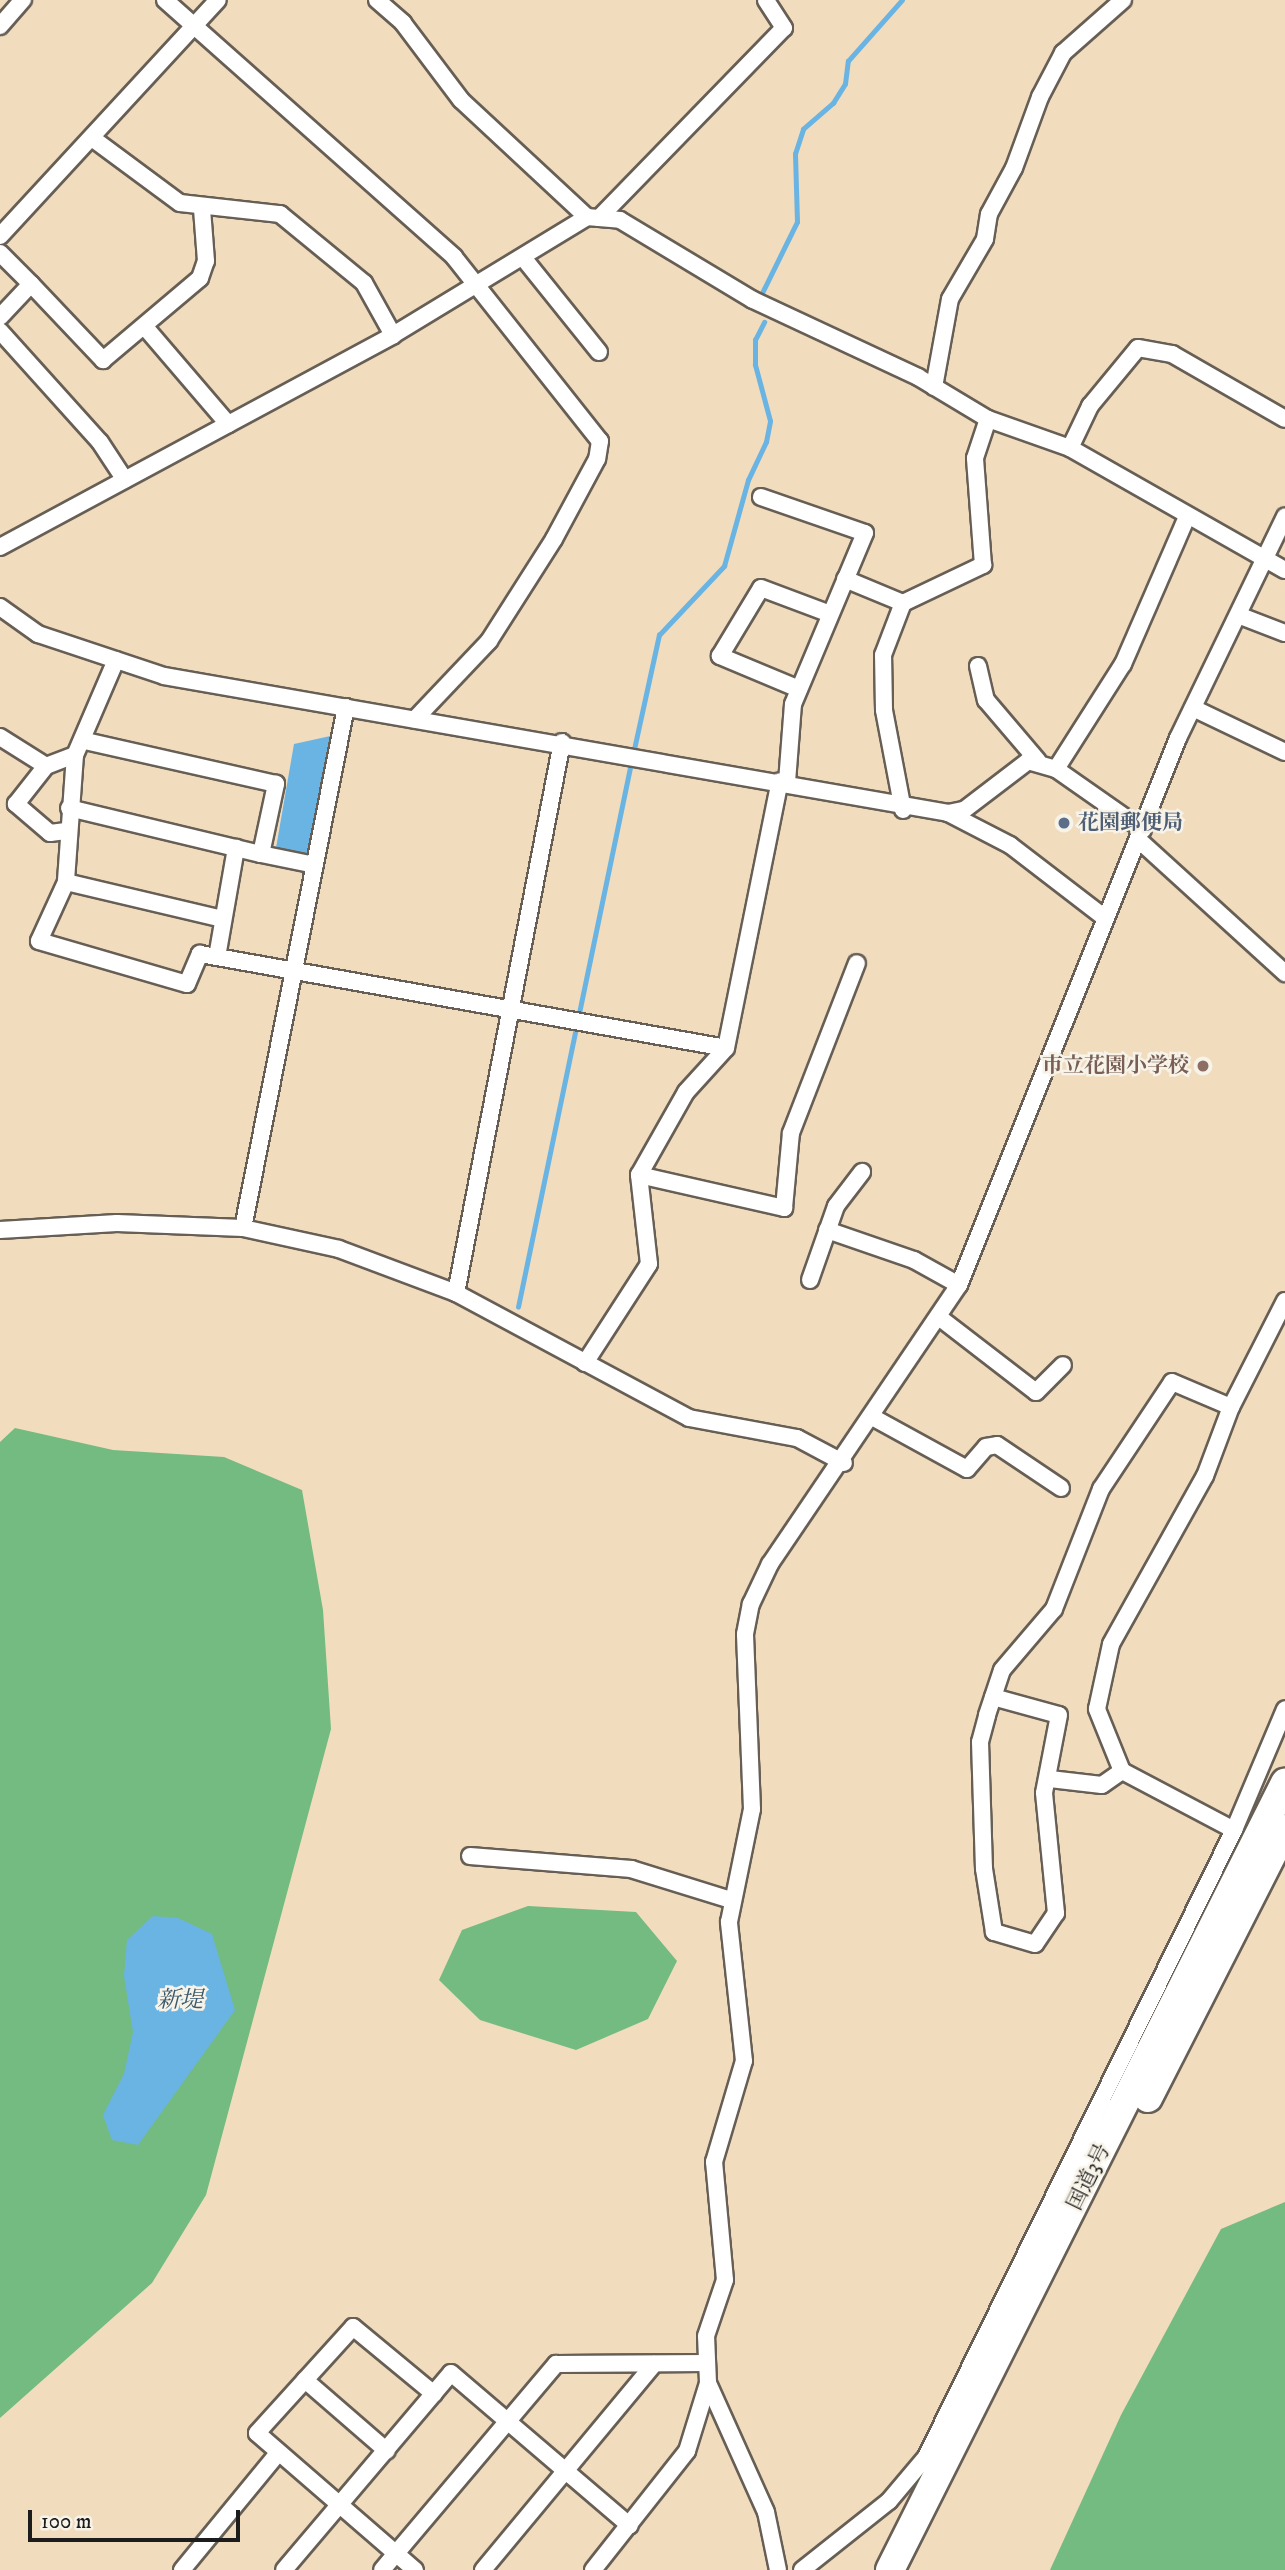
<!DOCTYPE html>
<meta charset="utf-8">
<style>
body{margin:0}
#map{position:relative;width:1285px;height:2570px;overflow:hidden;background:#f1dcbe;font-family:"IM FELL DW Pica","Noto Serif JP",serif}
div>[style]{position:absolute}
.forest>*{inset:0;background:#73bb80}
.water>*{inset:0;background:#6ab4e3}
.stream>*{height:4.5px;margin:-2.25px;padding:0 2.25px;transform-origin:2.25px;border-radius:2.25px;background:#6ab4e3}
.roads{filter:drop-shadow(2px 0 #675f55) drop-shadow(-2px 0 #675f55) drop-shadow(0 2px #675f55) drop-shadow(0 -2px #675f55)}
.minor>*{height:16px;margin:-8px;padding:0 8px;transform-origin:8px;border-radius:8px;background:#fff}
.trunk>*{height:28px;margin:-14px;padding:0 14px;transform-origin:14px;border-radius:14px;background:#fff}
.dots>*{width:19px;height:19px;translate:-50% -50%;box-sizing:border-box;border:4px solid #f7f3e8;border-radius:50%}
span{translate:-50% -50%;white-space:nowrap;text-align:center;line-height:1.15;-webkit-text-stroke:5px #f7f3e8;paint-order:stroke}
.service-label{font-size:21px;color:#4e5e75;font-weight:700}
.left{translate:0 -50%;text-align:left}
.education-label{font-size:21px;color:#785e54;font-weight:700}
.right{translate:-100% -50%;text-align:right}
.street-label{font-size:21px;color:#1c1c1c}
.water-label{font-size:23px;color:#3b596c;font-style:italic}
.scale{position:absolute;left:28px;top:2510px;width:212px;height:32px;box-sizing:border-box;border:4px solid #1c1c1c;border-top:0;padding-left:9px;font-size:21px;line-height:24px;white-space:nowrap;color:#1c1c1c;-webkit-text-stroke:5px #f7f3e8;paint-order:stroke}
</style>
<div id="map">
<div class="forest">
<div style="clip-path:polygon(15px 1428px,113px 1450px,224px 1457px,302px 1490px,323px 1610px,331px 1729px,206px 2195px,152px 2283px,0 2418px,0 1442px)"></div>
<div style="clip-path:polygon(528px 1906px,636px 1912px,677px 1961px,648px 2019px,576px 2050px,480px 2020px,439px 1980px,462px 1930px)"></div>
<div style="clip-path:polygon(1285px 2202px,1285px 2570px,1050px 2570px,1121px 2415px,1221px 2229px)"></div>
</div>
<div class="water">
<div style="clip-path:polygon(335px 735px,312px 856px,276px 848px,294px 744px)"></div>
<div style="clip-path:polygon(153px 1916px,178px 1918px,212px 1934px,235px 2010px,138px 2145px,112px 2140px,103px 2115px,124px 2074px,133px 2032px,124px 1976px,127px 1940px)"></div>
</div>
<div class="stream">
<div style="left:762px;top:293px;width:79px;rotate:-63.8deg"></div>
<div style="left:797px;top:222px;width:68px;rotate:-91.7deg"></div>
<div style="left:795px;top:154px;width:26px;rotate:-72deg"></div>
<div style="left:803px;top:129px;width:40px;rotate:-41deg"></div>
<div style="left:833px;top:103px;width:22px;rotate:-58deg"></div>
<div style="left:845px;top:84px;width:23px;rotate:-83deg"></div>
<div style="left:848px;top:61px;width:81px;rotate:-48.5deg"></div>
<div style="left:633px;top:754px;width:122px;rotate:-77.7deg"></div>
<div style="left:659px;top:635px;width:95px;rotate:-46.7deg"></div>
<div style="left:724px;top:566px;width:89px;rotate:-74.4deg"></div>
<div style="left:748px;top:480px;width:42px;rotate:-64.7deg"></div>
<div style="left:766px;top:442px;width:21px;rotate:-79deg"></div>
<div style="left:770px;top:421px;width:58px;rotate:-105deg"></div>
<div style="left:755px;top:365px;width:25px;rotate:-90deg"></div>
<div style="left:755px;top:340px;width:20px;rotate:-63deg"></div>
<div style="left:518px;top:1307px;width:556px;rotate:-78.27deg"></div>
</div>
<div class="roads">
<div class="minor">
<div style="left:165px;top:0;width:387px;rotate:41.6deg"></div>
<div style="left:454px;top:257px;width:235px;rotate:51.6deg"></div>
<div style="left:600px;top:441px;width:18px;rotate:99deg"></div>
<div style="left:597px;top:459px;width:91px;rotate:118.3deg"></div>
<div style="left:554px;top:539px;width:121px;rotate:122.5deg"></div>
<div style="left:489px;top:641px;width:108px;rotate:133.5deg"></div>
<div style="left:377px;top:0;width:35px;rotate:41deg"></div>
<div style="left:403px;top:23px;width:96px;rotate:53deg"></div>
<div style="left:461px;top:100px;width:172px;rotate:42.9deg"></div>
<div style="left:587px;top:217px;width:33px;rotate:5deg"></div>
<div style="left:620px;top:220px;width:155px;rotate:31deg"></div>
<div style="left:753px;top:300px;width:182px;rotate:25deg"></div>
<div style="left:918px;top:377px;width:82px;rotate:31deg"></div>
<div style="left:988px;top:419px;width:87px;rotate:19.5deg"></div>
<div style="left:1070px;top:448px;width:247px;rotate:29.6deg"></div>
<div style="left:0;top:26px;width:35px;rotate:-49deg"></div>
<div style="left:92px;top:138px;width:109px;rotate:36.5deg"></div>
<div style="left:180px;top:203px;width:101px;rotate:6.3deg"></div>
<div style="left:280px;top:214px;width:109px;rotate:39.4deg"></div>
<div style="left:364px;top:283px;width:60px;rotate:60.9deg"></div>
<div style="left:599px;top:218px;width:265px;rotate:-45.8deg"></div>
<div style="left:784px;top:28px;width:33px;rotate:-123deg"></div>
<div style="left:0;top:236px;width:321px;rotate:-47.3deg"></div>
<div style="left:0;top:253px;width:44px;rotate:45deg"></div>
<div style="left:31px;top:284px;width:45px;rotate:133.2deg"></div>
<div style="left:525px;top:260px;width:118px;rotate:51.2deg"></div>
<div style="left:31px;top:284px;width:105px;rotate:46.5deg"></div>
<div style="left:103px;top:360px;width:127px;rotate:-40.2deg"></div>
<div style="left:200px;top:278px;width:18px;rotate:-71deg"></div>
<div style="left:206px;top:261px;width:52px;rotate:-94.4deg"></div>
<div style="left:145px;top:327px;width:128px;rotate:49.4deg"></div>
<div style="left:0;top:331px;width:149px;rotate:48deg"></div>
<div style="left:100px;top:442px;width:45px;rotate:56.7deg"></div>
<div style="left:934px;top:387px;width:89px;rotate:-79.7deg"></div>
<div style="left:950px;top:299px;width:69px;rotate:-59.7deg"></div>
<div style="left:985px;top:239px;width:25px;rotate:-81deg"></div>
<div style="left:989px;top:214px;width:52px;rotate:-61.5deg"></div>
<div style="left:1014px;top:168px;width:76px;rotate:-69.9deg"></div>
<div style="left:1040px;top:97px;width:50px;rotate:-62.4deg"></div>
<div style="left:1063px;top:53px;width:80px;rotate:-41.5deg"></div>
<div style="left:1070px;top:448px;width:47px;rotate:-64.5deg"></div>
<div style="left:1090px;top:406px;width:75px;rotate:-50.4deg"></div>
<div style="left:1138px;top:348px;width:35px;rotate:10deg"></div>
<div style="left:1172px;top:354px;width:130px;rotate:29.9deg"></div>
<div style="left:761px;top:497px;width:110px;rotate:19.1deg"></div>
<div style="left:865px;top:533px;width:186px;rotate:112.8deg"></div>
<div style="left:793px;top:704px;width:78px;rotate:94.4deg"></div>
<div style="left:0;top:547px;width:447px;rotate:-28.3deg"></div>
<div style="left:393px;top:335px;width:227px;rotate:-31.3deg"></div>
<div style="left:845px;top:579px;width:63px;rotate:22.5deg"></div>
<div style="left:0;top:607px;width:47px;rotate:35.4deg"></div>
<div style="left:38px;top:634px;width:133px;rotate:18.4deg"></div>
<div style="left:164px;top:676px;width:796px;rotate:9.91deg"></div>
<div style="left:948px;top:813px;width:16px;rotate:-11deg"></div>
<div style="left:964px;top:810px;width:81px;rotate:-37.4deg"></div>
<div style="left:1028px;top:761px;width:29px;rotate:16deg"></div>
<div style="left:1056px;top:769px;width:125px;rotate:-57.5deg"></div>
<div style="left:1123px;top:664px;width:160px;rotate:-66.5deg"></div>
<div style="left:1238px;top:615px;width:50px;rotate:21deg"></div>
<div style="left:116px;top:660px;width:103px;rotate:113.3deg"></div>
<div style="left:75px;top:755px;width:127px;rotate:94.1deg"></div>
<div style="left:66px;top:882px;width:65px;rotate:114.6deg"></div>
<div style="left:39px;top:941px;width:154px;rotate:16.2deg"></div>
<div style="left:187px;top:984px;width:33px;rotate:-67deg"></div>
<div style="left:200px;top:954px;width:534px;rotate:10.13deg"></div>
<div style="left:726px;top:1048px;width:272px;rotate:-78.6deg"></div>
<div style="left:978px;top:666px;width:35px;rotate:77deg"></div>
<div style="left:986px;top:700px;width:80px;rotate:49.6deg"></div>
<div style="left:799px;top:689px;width:86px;rotate:-157.3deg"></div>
<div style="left:720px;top:656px;width:79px;rotate:-58.9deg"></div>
<div style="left:761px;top:588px;width:74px;rotate:20.6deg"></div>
<div style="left:1193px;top:708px;width:102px;rotate:25.6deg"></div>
<div style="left:0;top:737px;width:54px;rotate:32.2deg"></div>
<div style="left:1056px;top:769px;width:106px;rotate:35deg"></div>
<div style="left:69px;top:808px;width:197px;rotate:13.5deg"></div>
<div style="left:261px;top:854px;width:72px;rotate:-77.9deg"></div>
<div style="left:276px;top:784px;width:196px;rotate:-167.3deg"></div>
<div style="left:903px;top:810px;width:102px;rotate:-100.8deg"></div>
<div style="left:884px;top:710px;width:55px;rotate:-91deg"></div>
<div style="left:883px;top:655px;width:56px;rotate:-69deg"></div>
<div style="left:903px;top:603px;width:89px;rotate:-25.4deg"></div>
<div style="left:983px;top:565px;width:107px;rotate:-94.3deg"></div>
<div style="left:975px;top:458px;width:41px;rotate:-71.6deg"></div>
<div style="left:948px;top:813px;width:70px;rotate:27.3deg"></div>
<div style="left:1010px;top:845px;width:120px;rotate:37.5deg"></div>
<div style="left:66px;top:831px;width:16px;rotate:173deg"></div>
<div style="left:50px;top:833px;width:45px;rotate:-139.5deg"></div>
<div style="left:16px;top:804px;width:48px;rotate:-51.7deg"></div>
<div style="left:46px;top:766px;width:31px;rotate:-21deg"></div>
<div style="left:1141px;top:842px;width:195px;rotate:42.3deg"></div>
<div style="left:261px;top:854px;width:55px;rotate:11.5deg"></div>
<div style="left:66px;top:882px;width:161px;rotate:13.3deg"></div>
<div style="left:217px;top:957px;width:111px;rotate:-80.1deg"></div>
<div style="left:639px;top:1175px;width:149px;rotate:12.8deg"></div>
<div style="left:784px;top:1208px;width:75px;rotate:-84.7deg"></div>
<div style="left:791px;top:1133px;width:182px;rotate:-68.8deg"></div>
<div style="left:243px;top:1228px;width:531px;rotate:-78.82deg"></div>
<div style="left:0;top:1230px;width:117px;rotate:-3.4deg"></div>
<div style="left:117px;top:1223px;width:126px;rotate:2.3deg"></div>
<div style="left:243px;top:1228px;width:98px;rotate:12.3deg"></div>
<div style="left:339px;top:1249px;width:125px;rotate:20.6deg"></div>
<div style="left:456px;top:1293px;width:264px;rotate:28.2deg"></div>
<div style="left:689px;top:1418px;width:110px;rotate:10.5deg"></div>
<div style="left:797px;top:1438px;width:53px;rotate:28deg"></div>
<div style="left:827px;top:1230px;width:92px;rotate:19deg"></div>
<div style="left:914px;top:1260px;width:51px;rotate:29.1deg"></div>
<div style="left:810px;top:1280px;width:78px;rotate:-70.6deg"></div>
<div style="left:836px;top:1206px;width:43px;rotate:-52.6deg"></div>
<div style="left:456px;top:1293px;width:561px;rotate:-79.11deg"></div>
<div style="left:940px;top:1318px;width:121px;rotate:37.6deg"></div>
<div style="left:1036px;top:1392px;width:38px;rotate:-45deg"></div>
<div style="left:585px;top:1363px;width:118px;rotate:-57.1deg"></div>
<div style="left:649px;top:1264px;width:90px;rotate:-96.4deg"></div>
<div style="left:639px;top:1175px;width:95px;rotate:-60.5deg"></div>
<div style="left:686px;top:1092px;width:59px;rotate:-47.7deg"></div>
<div style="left:874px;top:1418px;width:106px;rotate:28.7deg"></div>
<div style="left:967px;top:1469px;width:29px;rotate:-49deg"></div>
<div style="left:986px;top:1447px;width:11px;rotate:-10deg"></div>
<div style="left:997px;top:1445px;width:77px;rotate:33.9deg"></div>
<div style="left:993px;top:1697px;width:68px;rotate:15.3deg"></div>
<div style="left:1059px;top:1715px;width:79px;rotate:100.9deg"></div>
<div style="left:1044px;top:1793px;width:121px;rotate:84.3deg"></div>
<div style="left:1056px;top:1913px;width:37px;rotate:124deg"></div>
<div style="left:1035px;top:1944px;width:43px;rotate:-163.7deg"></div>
<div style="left:994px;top:1932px;width:64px;rotate:-99deg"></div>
<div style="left:984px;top:1869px;width:127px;rotate:-91.8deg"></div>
<div style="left:980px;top:1742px;width:28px;rotate:-75deg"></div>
<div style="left:987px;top:1715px;width:47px;rotate:-71.6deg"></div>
<div style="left:1002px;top:1670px;width:80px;rotate:-49.6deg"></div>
<div style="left:1054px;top:1609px;width:129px;rotate:-68.6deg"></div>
<div style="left:1101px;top:1489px;width:128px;rotate:-56.4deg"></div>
<div style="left:1172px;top:1382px;width:64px;rotate:23deg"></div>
<div style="left:1050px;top:1779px;width:52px;rotate:6.6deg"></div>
<div style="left:1102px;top:1785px;width:24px;rotate:-35deg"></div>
<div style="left:1234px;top:1830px;width:127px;rotate:-152.2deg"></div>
<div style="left:1122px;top:1771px;width:67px;rotate:-112deg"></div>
<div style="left:1097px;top:1709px;width:66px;rotate:-77.8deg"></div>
<div style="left:1111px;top:1644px;width:193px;rotate:-60.8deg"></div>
<div style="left:1205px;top:1476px;width:74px;rotate:-69.4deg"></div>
<div style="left:1231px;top:1407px;width:119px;rotate:-63deg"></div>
<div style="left:470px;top:1856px;width:162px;rotate:4.6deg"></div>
<div style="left:631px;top:1869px;width:105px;rotate:17.2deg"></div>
<div style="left:305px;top:2380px;width:108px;rotate:40.9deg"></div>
<div style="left:708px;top:2383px;width:141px;rotate:65.8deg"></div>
<div style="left:766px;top:2512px;width:59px;rotate:78.3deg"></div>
<div style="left:182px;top:2570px;width:151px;rotate:-50.6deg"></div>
<div style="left:284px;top:2570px;width:258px;rotate:-49.7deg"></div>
<div style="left:451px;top:2373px;width:235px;rotate:40.5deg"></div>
<div style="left:382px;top:2570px;width:270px;rotate:-49.8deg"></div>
<div style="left:556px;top:2364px;width:151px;rotate:-0.4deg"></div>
<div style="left:415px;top:2570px;width:209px;rotate:-139.1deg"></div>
<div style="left:257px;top:2433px;width:143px;rotate:-47.8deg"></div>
<div style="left:353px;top:2327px;width:105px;rotate:39.6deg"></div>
<div style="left:483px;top:2570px;width:268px;rotate:-50.3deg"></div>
<div style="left:593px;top:2570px;width:152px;rotate:-51.7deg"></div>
<div style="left:687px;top:2451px;width:71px;rotate:-72.8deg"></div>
<div style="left:708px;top:2383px;width:47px;rotate:-92.4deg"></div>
<div style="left:706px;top:2336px;width:59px;rotate:-71.3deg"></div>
<div style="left:725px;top:2280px;width:119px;rotate:-95.3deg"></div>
<div style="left:714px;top:2162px;width:105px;rotate:-73.5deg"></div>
<div style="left:744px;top:2061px;width:140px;rotate:-96.2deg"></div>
<div style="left:729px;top:1922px;width:115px;rotate:-78.5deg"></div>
<div style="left:752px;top:1809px;width:175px;rotate:-92.3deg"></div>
<div style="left:745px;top:1634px;width:31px;rotate:-79deg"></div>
<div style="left:751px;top:1604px;width:44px;rotate:-64.6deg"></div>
<div style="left:770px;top:1564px;width:337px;rotate:-55.9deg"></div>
<div style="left:959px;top:1285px;width:589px;rotate:-68.18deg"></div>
<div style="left:1178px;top:738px;width:246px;rotate:-64.2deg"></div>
<div style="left:802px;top:2570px;width:111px;rotate:-38.4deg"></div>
<div style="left:889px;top:2501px;width:57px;rotate:-49.9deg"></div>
<div style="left:926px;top:2457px;width:699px;rotate:-63.84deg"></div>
<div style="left:1234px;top:1830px;width:131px;rotate:-67.1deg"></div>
</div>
<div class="trunk">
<div style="left:1148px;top:2098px;width:302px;rotate:-63deg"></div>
<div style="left:890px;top:2570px;width:881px;rotate:-63.35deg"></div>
</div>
</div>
<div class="dots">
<div style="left:1064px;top:823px;background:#5c6f8a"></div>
<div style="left:1203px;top:1066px;background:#8d6e63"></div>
</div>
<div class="service-label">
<span class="left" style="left:1078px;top:823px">花園郵便局</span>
</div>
<div class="education-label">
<span class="right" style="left:1189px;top:1066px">市立花園小学校</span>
</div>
<div class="street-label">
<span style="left:1089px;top:2177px;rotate:-64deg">国道3号</span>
</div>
<div class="water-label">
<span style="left:180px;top:2001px">新堤</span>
</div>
<div class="scale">100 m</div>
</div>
